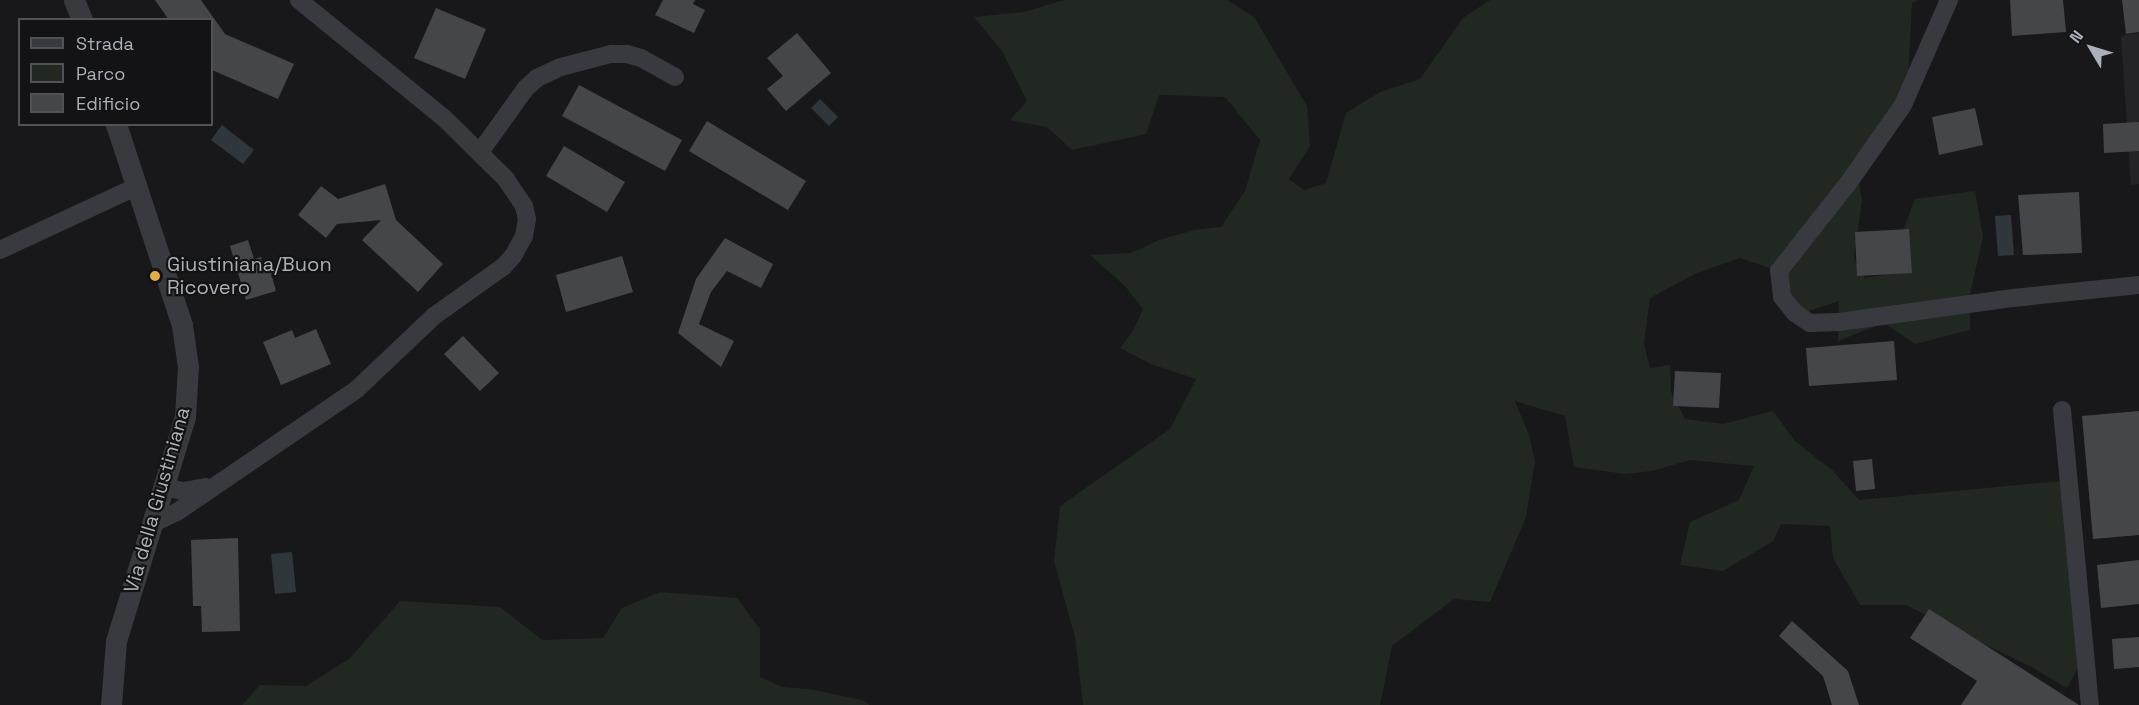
<!DOCTYPE html>
<style>
body{margin:0}
#map{position:relative;width:2139px;height:705px;overflow:hidden;background:#18181a;font-family:"Space Grotesk",sans-serif}
div>[style]{position:absolute}
.built>*{inset:0;background:#242427}
.green>*{inset:0;background:#202821}
.water>*{inset:0;background:#2f373d}
.building>*{inset:0;background:#45464a}
.minor>*{height:18px;margin:-9px;padding:0 9px;transform-origin:9px;border-radius:9px;background:#393a3f}
.tertiary>*{height:21px;margin:-10.5px;padding:0 10.5px;transform-origin:10.5px;border-radius:10.5px;background:#393a3f}
.dots>*{width:16px;height:16px;translate:-50% -50%;box-sizing:border-box;border:3px solid #131315;border-radius:50%}
span{translate:-50% -50%;white-space:nowrap;text-align:center;line-height:1.15;-webkit-text-stroke:4.5px #131315;paint-order:stroke}
.poi-label{font-size:20px;color:#abb0b9}
.left{translate:0 -50%;text-align:left}
.street-label{font-size:20px;color:#abb0b9}
.legend{position:absolute;left:18px;top:18px;width:195px;height:108px;box-sizing:border-box;background:#131315;border:2px solid #505257;margin:0;padding:8px 10px;list-style:none;font-size:18px;color:#abb0b9}
.legend li{display:flex;align-items:center;gap:12px;height:30px}
.legend b{width:30px;border:2px solid #505257}
.north{position:absolute;left:2061px;top:18px;width:60px;height:60px;-webkit-text-stroke:4px #131315;paint-order:stroke;rotate:308deg;font-size:16px;font-weight:700;line-height:24px;text-align:center;color:#abb0b9}
.north::after{content:'';display:block;margin:auto;width:21px;height:27px;background:#abb0b9;clip-path:polygon(50% 0,100% 100%,50% 72%,0 100%)}
</style>
<div id="map">
<div class="built">
<div style="clip-path:polygon(2139px 33px,2139px 184px,2131px 185px,2121px 36px)"></div>
</div>
<div class="green">
<div style="clip-path:polygon(1064px 0,1227px 0,1254px 17px,1307px 106px,1310px 146px,1289px 179px,1304px 190px,1326px 183px,1346px 113px,1380px 92px,1420px 79px,1463px 18px,1490px 0,1918px 0,1912px 3px,1907px 99px,1857px 171px,1862px 200px,1854px 258px,1865px 278px,1902px 272px,1898px 244px,1915px 199px,1975px 191px,1983px 237px,1970px 294px,1970px 330px,1915px 344px,1884px 323px,1838px 341px,1839px 301px,1796px 315px,1779px 271px,1740px 258px,1697px 273px,1650px 298px,1644px 343px,1650px 368px,1670px 365px,1671px 392px,1685px 419px,1723px 424px,1773px 411px,1795px 441px,1833px 471px,1859px 500px,2062px 481px,2080px 665px,2067px 688px,2033px 668px,1906px 605px,1860px 605px,1833px 558px,1830px 526px,1781px 524px,1773px 541px,1723px 571px,1680px 565px,1690px 522px,1739px 500px,1754px 466px,1690px 460px,1652px 471px,1625px 474px,1574px 467px,1565px 416px,1515px 401px,1529px 435px,1535px 461px,1526px 517px,1490px 602px,1454px 599px,1392px 646px,1380px 705px,1083px 705px,1075px 637px,1054px 561px,1060px 506px,1170px 429px,1196px 379px,1151px 364px,1120px 348px,1133px 331px,1143px 309px,1125px 286px,1090px 255px,1131px 253px,1159px 240px,1194px 230px,1221px 227px,1245px 191px,1260px 140px,1225px 97px,1159px 95px,1146px 134px,1072px 150px,1047px 127px,1010px 120px,1027px 101px,1002px 51px,974px 17px,1024px 12px)"></div>
<div style="clip-path:polygon(660px 592px,737px 598px,760px 629px,760px 677px,782px 687px,809px 689px,862px 700px,870px 705px,242px 705px,260px 685px,306px 686px,349px 659px,400px 601px,500px 607px,542px 640px,603px 638px,622px 608px)"></div>
</div>
<div class="water">
<div style="clip-path:polygon(820px 99px,838px 117px,829px 126px,811px 108px)"></div>
<div style="clip-path:polygon(222px 125px,254px 150px,243px 164px,211px 140px)"></div>
<div style="clip-path:polygon(2011px 215px,2014px 255px,1998px 256px,1995px 216px)"></div>
<div style="clip-path:polygon(292px 552px,296px 592px,275px 594px,271px 554px)"></div>
</div>
<div class="building">
<div style="clip-path:polygon(155px 0,201px 0,225px 34px,294px 64px,278px 99px,212px 70px,212px 20px,169px 20px)"></div>
<div style="clip-path:polygon(663px 0,695px 0,693px 4px,705px 10px,694px 33px,655px 15px)"></div>
<div style="clip-path:polygon(2010px 0,2063px 0,2066px 32px,2012px 36px)"></div>
<div style="clip-path:polygon(2122px 0,2139px 0,2139px 32px,2126px 34px)"></div>
<div style="clip-path:polygon(436px 8px,486px 29px,465px 79px,414px 58px)"></div>
<div style="clip-path:polygon(797px 33px,831px 73px,786px 111px,767px 89px,783px 76px,767px 58px)"></div>
<div style="clip-path:polygon(579px 85px,682px 140px,665px 171px,562px 116px)"></div>
<div style="clip-path:polygon(1975px 108px,1983px 145px,1939px 155px,1932px 117px)"></div>
<div style="clip-path:polygon(707px 121px,806px 181px,788px 210px,689px 151px)"></div>
<div style="clip-path:polygon(2139px 122px,2139px 151px,2104px 153px,2103px 124px)"></div>
<div style="clip-path:polygon(564px 146px,625px 182px,607px 212px,546px 176px)"></div>
<div style="clip-path:polygon(385px 184px,396px 220px,443px 264px,418px 292px,362px 240px,381px 220px,337px 224px,326px 238px,298px 215px,321px 186px,338px 199px)"></div>
<div style="clip-path:polygon(2079px 192px,2082px 253px,2023px 255px,2018px 195px)"></div>
<div style="clip-path:polygon(1909px 229px,1912px 273px,1857px 276px,1855px 232px)"></div>
<div style="clip-path:polygon(725px 238px,773px 264px,761px 288px,727px 271px,711px 292px,699px 324px,734px 341px,721px 367px,678px 333px,696px 279px)"></div>
<div style="clip-path:polygon(248px 240px,254px 259px,261px 257px,265px 271px,270px 269px,276px 291px,246px 300px,230px 246px)"></div>
<div style="clip-path:polygon(622px 256px,633px 292px,566px 312px,556px 275px)"></div>
<div style="clip-path:polygon(316px 329px,331px 364px,281px 385px,263px 342px,292px 330px,295px 338px)"></div>
<div style="clip-path:polygon(463px 336px,499px 373px,480px 391px,444px 354px)"></div>
<div style="clip-path:polygon(1894px 341px,1897px 380px,1809px 386px,1806px 348px)"></div>
<div style="clip-path:polygon(1675px 371px,1721px 373px,1719px 408px,1673px 406px)"></div>
<div style="clip-path:polygon(2139px 411px,2139px 535px,2093px 539px,2082px 416px)"></div>
<div style="clip-path:polygon(1872px 459px,1875px 489px,1856px 491px,1853px 461px)"></div>
<div style="clip-path:polygon(238px 538px,240px 631px,202px 632px,201px 606px,193px 606px,191px 540px)"></div>
<div style="clip-path:polygon(2139px 560px,2139px 604px,2101px 608px,2097px 565px)"></div>
<div style="clip-path:polygon(1929px 609px,2079px 705px,1961px 705px,1977px 681px,1910px 638px)"></div>
<div style="clip-path:polygon(1792px 621px,1848px 671px,1859px 705px,1832px 705px,1823px 676px,1779px 636px)"></div>
<div style="clip-path:polygon(2139px 637px,2139px 667px,2114px 669px,2112px 639px)"></div>
</div>
<div class="minor">
<div style="left:1949px;top:0;width:115px;rotate:113.7deg"></div>
<div style="left:1903px;top:105px;width:94px;rotate:125deg"></div>
<div style="left:1849px;top:182px;width:113px;rotate:128.2deg"></div>
<div style="left:1779px;top:271px;width:26px;rotate:83deg"></div>
<div style="left:1782px;top:297px;width:21px;rotate:51deg"></div>
<div style="left:1795px;top:313px;width:18px;rotate:34deg"></div>
<div style="left:1810px;top:323px;width:29px;rotate:-2deg"></div>
<div style="left:1839px;top:322px;width:176px;rotate:-7.9deg"></div>
<div style="left:2013px;top:298px;width:127px;rotate:-5.9deg"></div>
<div style="left:480px;top:152px;width:79px;rotate:-54.3deg"></div>
<div style="left:526px;top:88px;width:15px;rotate:-42deg"></div>
<div style="left:537px;top:78px;width:26px;rotate:-25deg"></div>
<div style="left:561px;top:67px;width:52px;rotate:-14.6deg"></div>
<div style="left:611px;top:54px;width:16px"></div>
<div style="left:627px;top:54px;width:15px;rotate:16deg"></div>
<div style="left:641px;top:58px;width:39px;rotate:29deg"></div>
<div style="left:0;top:250px;width:150px;rotate:-24.9deg"></div>
<div style="left:2062px;top:410px;width:296px;rotate:84.6deg"></div>
<div style="left:165px;top:487px;width:18px;rotate:13deg"></div>
<div style="left:183px;top:491px;width:23px;rotate:-10deg"></div>
<div style="left:152px;top:524px;width:28px;rotate:-26deg"></div>
<div style="left:177px;top:512px;width:217px;rotate:-34.3deg"></div>
<div style="left:356px;top:390px;width:108px;rotate:-43.5deg"></div>
<div style="left:434px;top:316px;width:86px;rotate:-35.5deg"></div>
<div style="left:504px;top:266px;width:13px;rotate:-48deg"></div>
<div style="left:513px;top:256px;width:23px;rotate:-61deg"></div>
<div style="left:524px;top:236px;width:17px;rotate:-80deg"></div>
<div style="left:527px;top:219px;width:13px;rotate:-103deg"></div>
<div style="left:524px;top:206px;width:32px;rotate:-124deg"></div>
<div style="left:506px;top:179px;width:87px;rotate:-135.5deg"></div>
<div style="left:444px;top:118px;width:187px;rotate:-140.9deg"></div>
</div>
<div class="tertiary">
<div style="left:74px;top:0;width:22px;rotate:68deg"></div>
<div style="left:111px;top:705px;width:64px;rotate:-85.5deg"></div>
<div style="left:116px;top:641px;width:234px;rotate:-72.9deg"></div>
<div style="left:185px;top:417px;width:50px;rotate:-86.6deg"></div>
<div style="left:188px;top:367px;width:42px;rotate:-98.1deg"></div>
<div style="left:182px;top:325px;width:212px;rotate:-108.2deg"></div>
</div>
<div class="dots">
<div style="left:155px;top:276px;background:#e4ac45"></div>
</div>
<div class="poi-label">
<span class="left" style="left:167px;top:276px">Giustiniana/Buon<br>Ricovero</span>
</div>
<div class="street-label">
<span style="left:157px;top:500px;rotate:-74deg">Via della Giustiniana</span>
</div>
<ul class="legend">
<li><b style="height:8px;background:#393a3f"></b>Strada</li>
<li><b style="height:16px;background:#202821"></b>Parco</li>
<li><b style="height:16px;background:#45464a"></b>Edificio</li>
</ul>
<div class="north">N</div>
</div>
